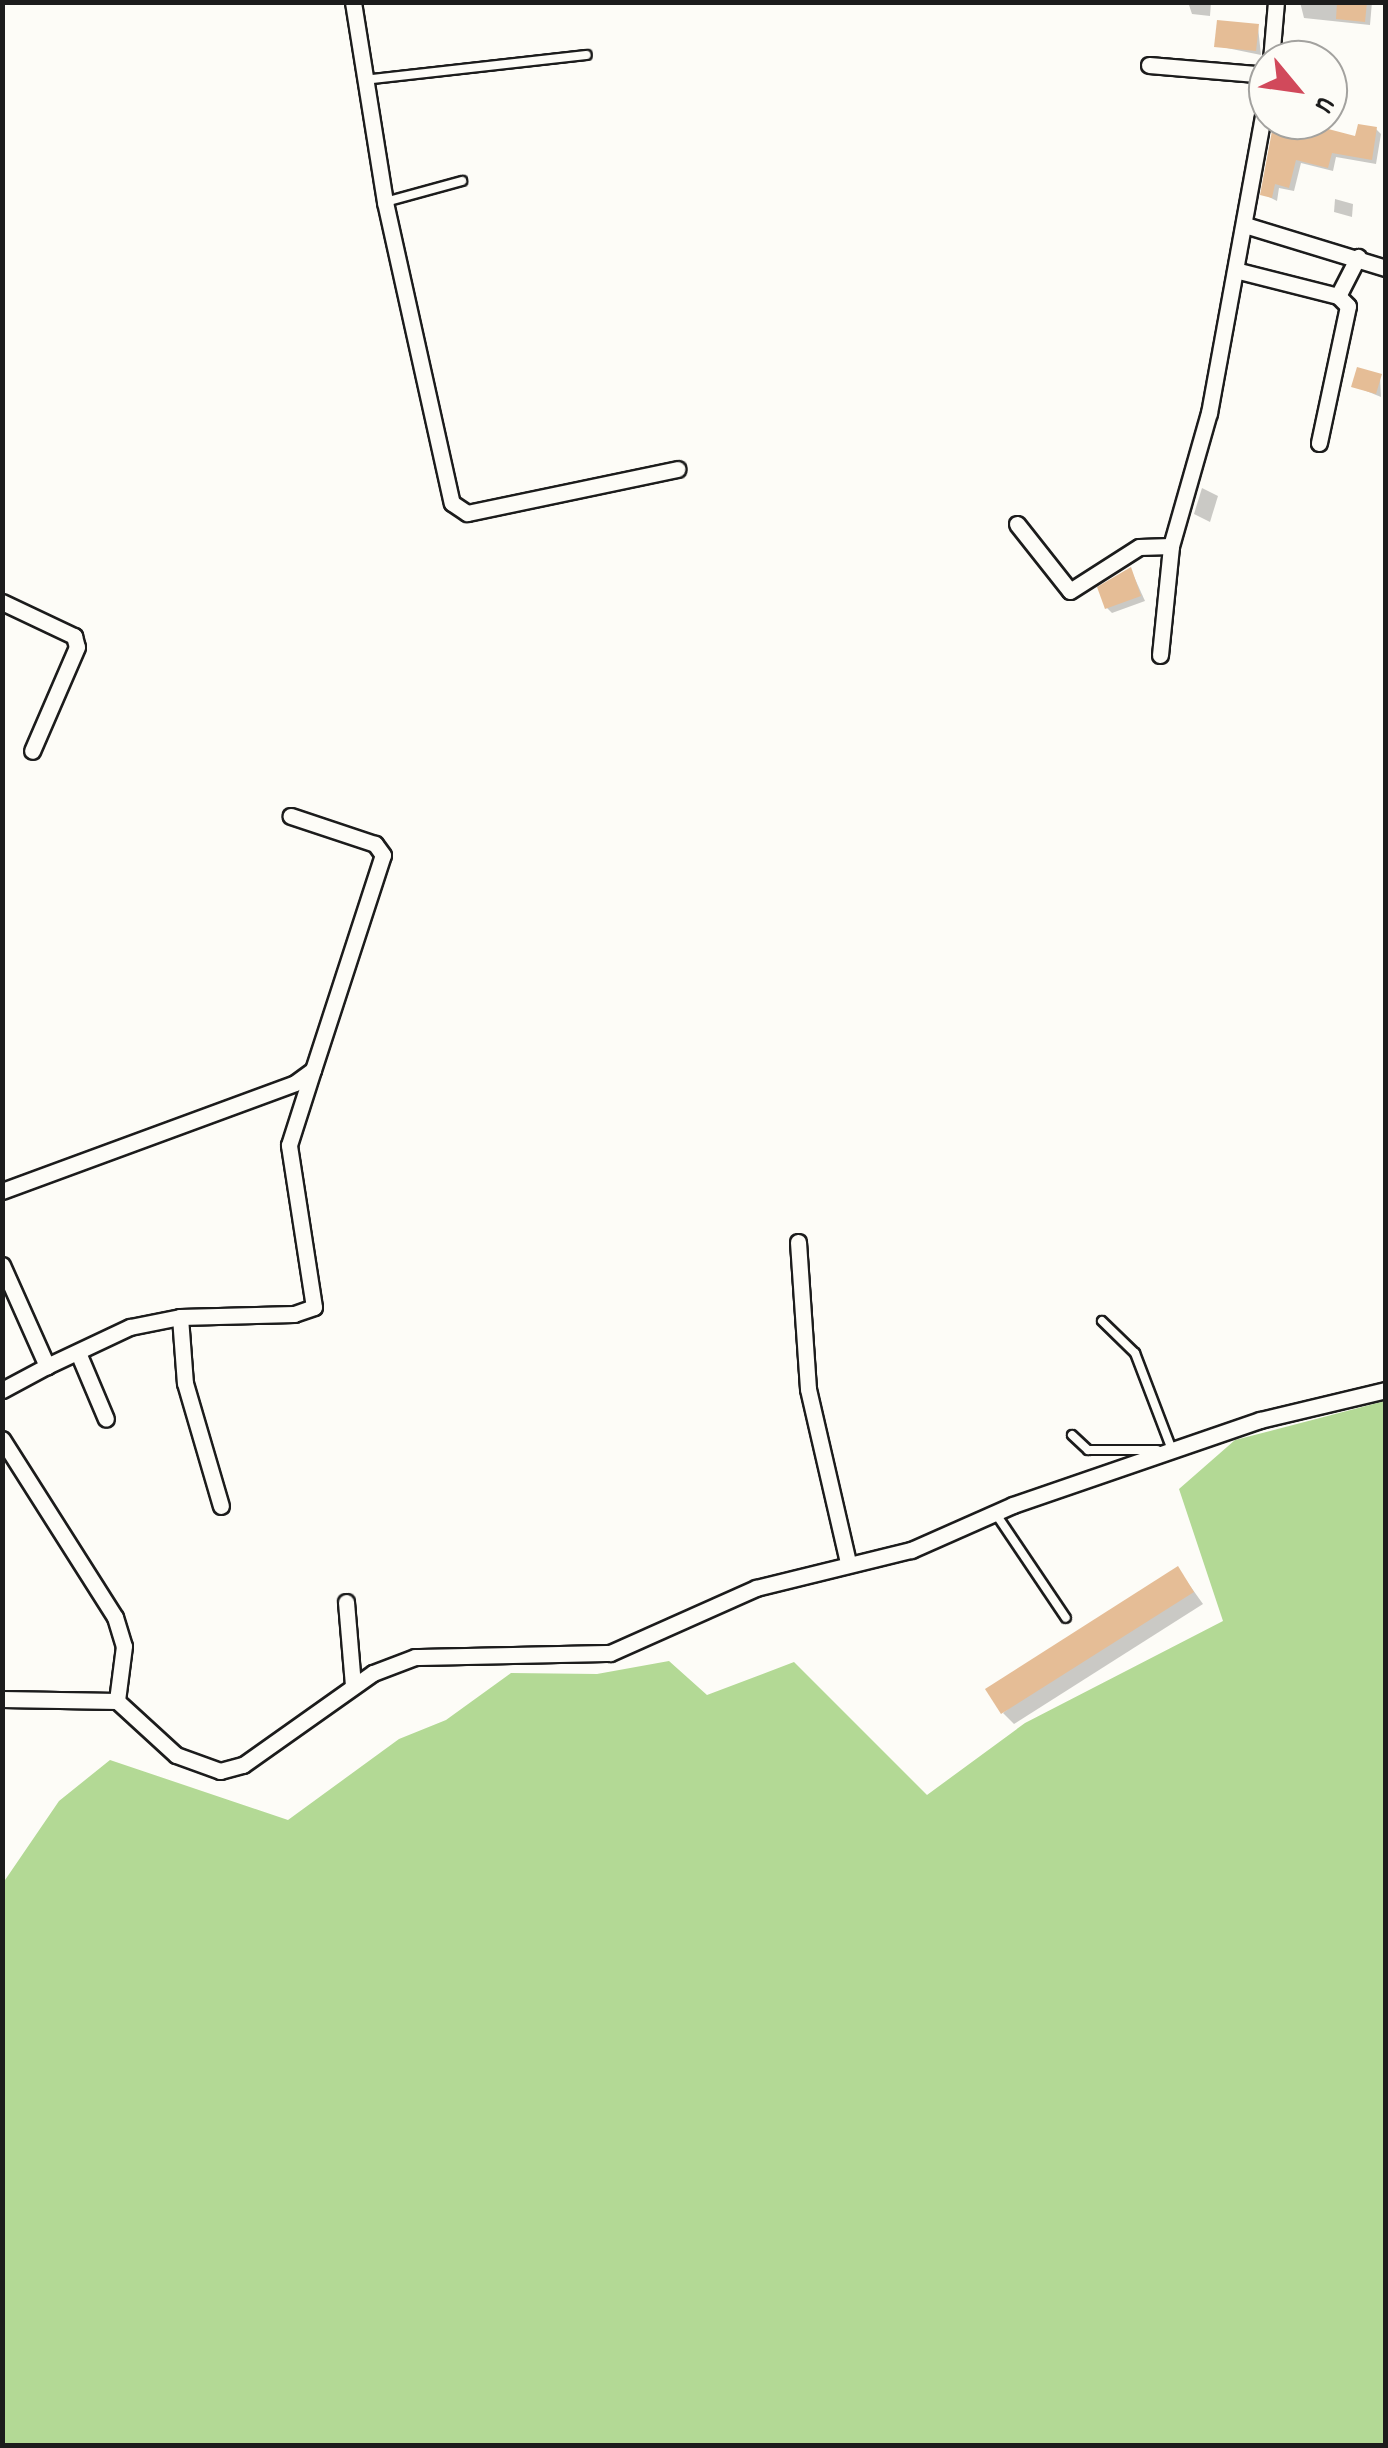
<!DOCTYPE html>
<style>
body{margin:0}
#map{position:relative;width:1388px;height:2448px;overflow:hidden;background:#fdfcf7;font-family:Dekko,sans-serif}
div>[style]{position:absolute}
.green>*{inset:0;background:#b3d995}
.shadow>*{inset:0;background:#0003}
.building>*{inset:0;background:#e5bd96}
.roads{filter:drop-shadow(2px 0 #1c1c1c) drop-shadow(-2px 0 #1c1c1c) drop-shadow(0 2px #1c1c1c) drop-shadow(0 -2px #1c1c1c)}
.service>*{height:8px;margin:-4px;padding:0 4px;transform-origin:4px;border-radius:4px;background:#fdfcf7}
.minor>*{height:15px;margin:-7.5px;padding:0 7.5px;transform-origin:7.5px;border-radius:7.5px;background:#fdfcf7}
span{translate:-50% -50%;white-space:nowrap;text-align:center;line-height:1.15;-webkit-text-stroke:8px #fdfcf7;paint-order:stroke}
.frame{position:absolute;inset:0;border:5px solid #1c1c1c;pointer-events:none}
.north{position:absolute;left:1248px;top:40px;width:100px;height:100px;box-sizing:border-box;background:#fdfcf7;border:2px solid #a3a29f;border-radius:50%;rotate:119deg;font-size:28px;font-weight:700;line-height:40px;text-align:center;color:#1c1c1c}
.north::after{content:'';display:block;margin:auto;width:35px;height:45px;background:#d1495b;clip-path:polygon(50% 0,100% 100%,50% 72%,0 100%)}
</style>
<div id="map">
<div class="green">
<div style="clip-path:polygon(1385px 1401px,1385px 2445px,3px 2445px,3px 1883px,59px 1801px,110px 1760px,288px 1820px,399px 1739px,446px 1720px,511px 1673px,597px 1674px,669px 1661px,707px 1695px,794px 1662px,927px 1795px,1025px 1723px,1223px 1621px,1179px 1489px,1235px 1440px)"></div>
</div>
<div class="shadow">
<div style="clip-path:polygon(1188px 2px,1211px 2px,1210px 16px,1192px 14px)"></div>
<div style="clip-path:polygon(1300px 2px,1372px 2px,1370px 25px,1304px 18px)"></div>
<div style="clip-path:polygon(1258px 27px,1261px 55px,1217px 46px)"></div>
<div style="clip-path:polygon(1376px 129px,1381px 134px,1376px 164px,1336px 157px,1333px 171px,1301px 163px,1294px 191px,1279px 188px,1277px 201px,1263px 194px,1311px 141px,1357px 140px)"></div>
<div style="clip-path:polygon(1335px 199px,1353px 204px,1352px 217px,1334px 212px)"></div>
<div style="clip-path:polygon(1380px 376px,1381px 397px,1354px 386px)"></div>
<div style="clip-path:polygon(1202px 488px,1218px 496px,1210px 522px,1194px 514px)"></div>
<div style="clip-path:polygon(1131px 570px,1145px 601px,1112px 613px,1107px 608px)"></div>
<div style="clip-path:polygon(1178px 1569px,1203px 1604px,1014px 1724px,1003px 1713px)"></div>
</div>
<div class="building">
<div style="clip-path:polygon(1337px 2px,1367px 2px,1365px 22px,1336px 19px)"></div>
<div style="clip-path:polygon(1217px 20px,1259px 24px,1256px 51px,1214px 47px)"></div>
<div style="clip-path:polygon(1358px 124px,1377px 127px,1372px 160px,1332px 153px,1328px 168px,1296px 160px,1289px 188px,1275px 184px,1272px 198px,1260px 195px,1272px 131px,1309px 138px,1313px 125px,1355px 136px)"></div>
<div style="clip-path:polygon(1357px 367px,1382px 374px,1376px 394px,1351px 387px)"></div>
<div style="clip-path:polygon(1131px 567px,1141px 596px,1105px 609px,1097px 587px)"></div>
<div style="clip-path:polygon(1178px 1566px,1194px 1592px,1001px 1714px,985px 1689px)"></div>
</div>
<div class="roads">
<div class="service">
<div style="left:363px;top:80px;width:225px;rotate:-6.4deg"></div>
<div style="left:385px;top:202px;width:80px;rotate:-15.3deg"></div>
<div style="left:1102px;top:1321px;width:46px;rotate:44.1deg"></div>
<div style="left:1135px;top:1353px;width:104px;rotate:69.1deg"></div>
<div style="left:1072px;top:1435px;width:22px;rotate:43deg"></div>
<div style="left:1088px;top:1450px;width:69px"></div>
<div style="left:996px;top:1514px;width:125px;rotate:56.1deg"></div>
</div>
<div class="minor">
<div style="left:353px;top:2px;width:203px;rotate:80.9deg"></div>
<div style="left:385px;top:202px;width:308px;rotate:77.5deg"></div>
<div style="left:452px;top:503px;width:18px;rotate:34deg"></div>
<div style="left:467px;top:513px;width:215px;rotate:-11.8deg"></div>
<div style="left:1271px;top:60px;width:58px;rotate:-85.1deg"></div>
<div style="left:1149px;top:65px;width:119px;rotate:4.8deg"></div>
<div style="left:1245px;top:225px;width:147px;rotate:17deg"></div>
<div style="left:1239px;top:271px;width:102px;rotate:14.2deg"></div>
<div style="left:1338px;top:296px;width:14px;rotate:45deg"></div>
<div style="left:1348px;top:306px;width:140px;rotate:102deg"></div>
<div style="left:1338px;top:296px;width:44px;rotate:-62.9deg"></div>
<div style="left:1017px;top:524px;width:85px;rotate:51.7deg"></div>
<div style="left:1070px;top:591px;width:82px;rotate:-32.5deg"></div>
<div style="left:1139px;top:547px;width:32px;rotate:-2deg"></div>
<div style="left:2px;top:602px;width:80px;rotate:25.3deg"></div>
<div style="left:74px;top:636px;width:11px;rotate:75deg"></div>
<div style="left:77px;top:647px;width:113px;rotate:113.4deg"></div>
<div style="left:1160px;top:655px;width:110px;rotate:-84.2deg"></div>
<div style="left:1171px;top:546px;width:138px;rotate:-74.1deg"></div>
<div style="left:1209px;top:413px;width:330px;rotate:-79.7deg"></div>
<div style="left:2px;top:1191px;width:312px;rotate:-20.2deg"></div>
<div style="left:295px;top:1083px;width:22px;rotate:-36deg"></div>
<div style="left:313px;top:1070px;width:226px;rotate:-72deg"></div>
<div style="left:383px;top:855px;width:14px;rotate:-126deg"></div>
<div style="left:375px;top:844px;width:89px;rotate:-161.6deg"></div>
<div style="left:798px;top:1242px;width:147px;rotate:86.1deg"></div>
<div style="left:808px;top:1389px;width:178px;rotate:77deg"></div>
<div style="left:2px;top:1265px;width:111px;rotate:66deg"></div>
<div style="left:47px;top:1366px;width:51px;rotate:151.9deg"></div>
<div style="left:180px;top:1317px;width:66px;rotate:85.7deg"></div>
<div style="left:185px;top:1383px;width:128px;rotate:73.7deg"></div>
<div style="left:79px;top:1355px;width:69px;rotate:67.1deg"></div>
<div style="left:47px;top:1366px;width:92px;rotate:-25.2deg"></div>
<div style="left:130px;top:1327px;width:51px;rotate:-11.3deg"></div>
<div style="left:180px;top:1317px;width:114px;rotate:-1.5deg"></div>
<div style="left:294px;top:1314px;width:21px;rotate:-19deg"></div>
<div style="left:314px;top:1307px;width:164px;rotate:-98.8deg"></div>
<div style="left:289px;top:1145px;width:79px;rotate:-72.3deg"></div>
<div style="left:2px;top:1439px;width:211px;rotate:57.6deg"></div>
<div style="left:115px;top:1617px;width:30px;rotate:73deg"></div>
<div style="left:124px;top:1646px;width:55px;rotate:97.3deg"></div>
<div style="left:346px;top:1602px;width:84px;rotate:85.2deg"></div>
<div style="left:2px;top:1699px;width:115px;rotate:1deg"></div>
<div style="left:117px;top:1701px;width:80px;rotate:42.5deg"></div>
<div style="left:176px;top:1755px;width:47px;rotate:20deg"></div>
<div style="left:220px;top:1771px;width:24px;rotate:-15deg"></div>
<div style="left:243px;top:1765px;width:159px;rotate:-35.3deg"></div>
<div style="left:373px;top:1673px;width:45px;rotate:-20.9deg"></div>
<div style="left:415px;top:1657px;width:195px;rotate:-1.2deg"></div>
<div style="left:610px;top:1653px;width:160px;rotate:-24deg"></div>
<div style="left:756px;top:1588px;width:160px;rotate:-13.8deg"></div>
<div style="left:911px;top:1550px;width:111px;rotate:-23.8deg"></div>
<div style="left:1013px;top:1505px;width:261px;rotate:-19deg"></div>
<div style="left:1260px;top:1420px;width:130px;rotate:-13.4deg"></div>
</div>
</div>
<div class="frame"></div>
<div class="north">U</div>
</div>
